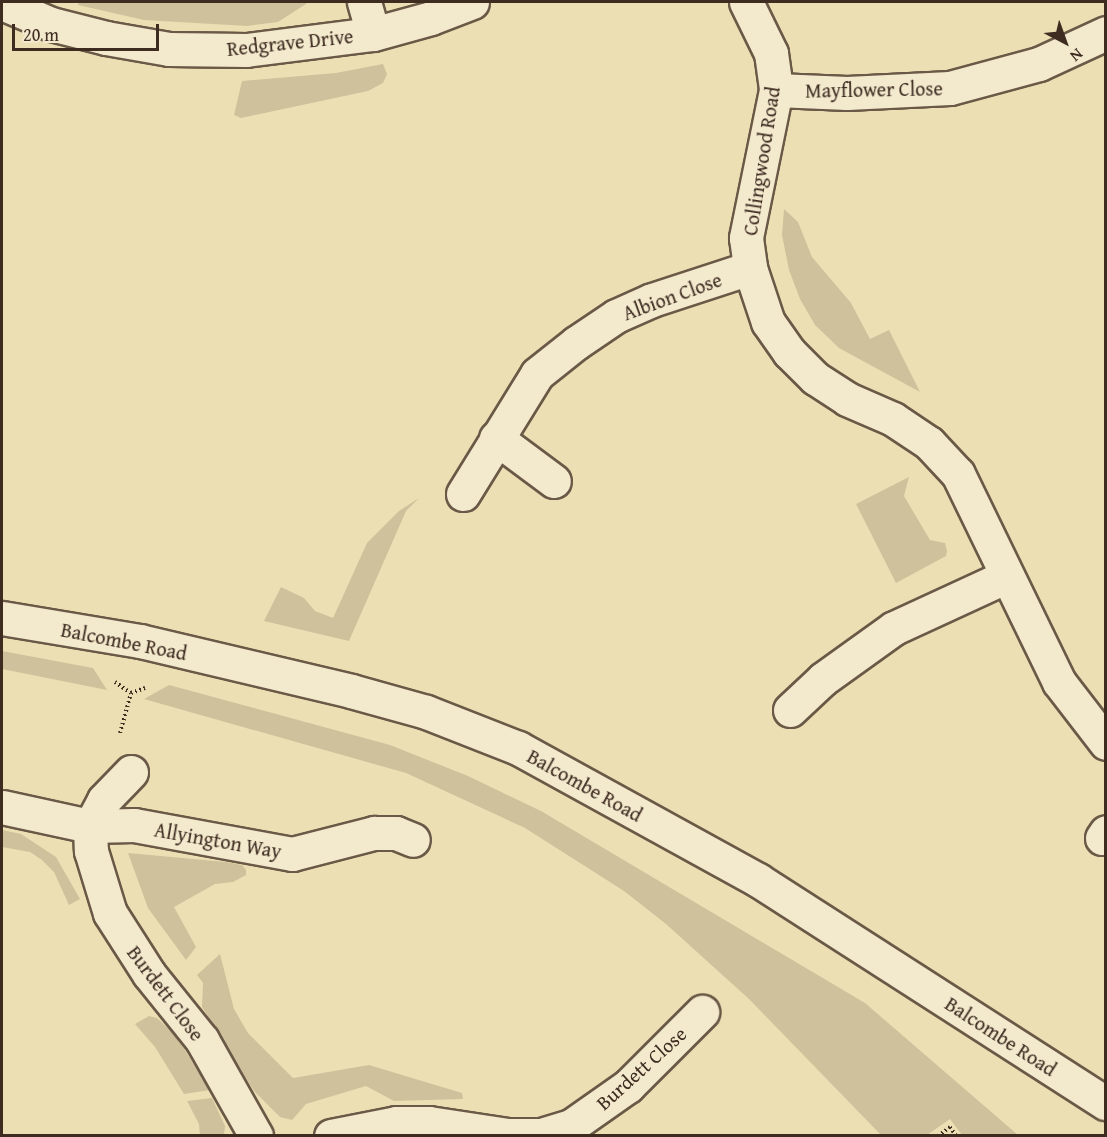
<!DOCTYPE html>
<style>
body{margin:0}
#map{position:relative;width:1107px;height:1137px;overflow:hidden;background:#eddfb4;font-family:"Gentium Book Plus",serif}
div>[style]{position:absolute}
.green>*{inset:0;background:#cfc19b}
.path>*{height:4px;margin-top:-2px;transform-origin:0;background:repeating-linear-gradient(90deg,#3e2c21 0 1.5px,transparent 0 4.5px)}
.roads{filter:drop-shadow(2px 0 #6a5946) drop-shadow(-2px 0 #6a5946) drop-shadow(0 2px #6a5946) drop-shadow(0 -2px #6a5946)}
.minor>*{height:33px;margin:-16.5px;padding:0 16.5px;transform-origin:16.5px;border-radius:16.5px;background:#f3eace}
.secondary>*{height:33px;margin:-16.5px;padding:0 16.5px;transform-origin:16.5px;border-radius:16.5px;background:#f3eace}
span{translate:-50% -50%;white-space:nowrap;text-align:center;line-height:1.15;-webkit-text-stroke:4.5px #f3eace;paint-order:stroke}
.street-label{font-size:20px;color:#3e2c21}
.frame{position:absolute;inset:0;border:3px solid #3e2c21;pointer-events:none}
.north{position:absolute;left:1035px;top:12px;width:60px;height:60px;-webkit-text-stroke:4px #f3eace;paint-order:stroke;rotate:139deg;font-size:16px;font-weight:700;line-height:24px;text-align:center;color:#3e2c21}
.north::after{content:'';display:block;margin:auto;width:21px;height:27px;background:#3e2c21;clip-path:polygon(50% 0,100% 100%,50% 72%,0 100%)}
.scale{position:absolute;left:12px;top:24px;width:147px;height:27px;box-sizing:border-box;border:3px solid #3e2c21;border-top:0;padding-left:8px;font-size:18px;line-height:21px;white-space:nowrap;color:#3e2c21;-webkit-text-stroke:4px #f3eace;paint-order:stroke}
</style>
<div id="map">
<div class="green">
<div style="clip-path:polygon(79px 2px,309px 2px,278px 22px,247px 26px,144px 20px,78px 5px)"></div>
<div style="clip-path:polygon(383px 64px,387px 74px,383px 83px,368px 91px,241px 118px,234px 115px,242px 81px,336px 73px)"></div>
<div style="clip-path:polygon(784px 209px,798px 222px,812px 257px,851px 303px,870px 339px,889px 330px,920px 392px,839px 348px,815px 325px,800px 299px,789px 270px,782px 235px)"></div>
<div style="clip-path:polygon(909px 477px,904px 496px,930px 540px,945px 543px,947px 551px,946px 556px,896px 583px,856px 504px)"></div>
<div style="clip-path:polygon(419px 498px,406px 511px,349px 641px,264px 621px,281px 587px,304px 598px,315px 611px,333px 618px,367px 543px,399px 511px)"></div>
<div style="clip-path:polygon(2px 651px,93px 668px,107px 690px,2px 669px)"></div>
<div style="clip-path:polygon(169px 685px,390px 745px,468px 776px,541px 811px,865px 1003px,1018px 1135px,962px 1135px,950px 1119px,927px 1135px,881px 1135px,749px 999px,666px 924px,624px 891px,525px 828px,406px 773px,144px 699px)"></div>
<div style="clip-path:polygon(2px 830px,21px 834px,56px 857px,80px 899px,69px 905px,54px 872px,42px 860px,30px 852px,2px 847px)"></div>
<div style="clip-path:polygon(128px 853px,226px 862px,242px 865px,246px 870px,246px 875px,233px 882px,215px 884px,174px 907px,196px 947px,186px 960px,148px 908px)"></div>
<div style="clip-path:polygon(220px 954px,234px 1009px,248px 1033px,293px 1078px,369px 1065px,462px 1093px,463px 1099px,394px 1101px,366px 1086px,306px 1104px,292px 1120px,280px 1117px,254px 1091px,202px 1007px,203px 983px,197px 975px)"></div>
<div style="clip-path:polygon(149px 1016px,157px 1018px,176px 1036px,210px 1090px,184px 1094px,155px 1047px,135px 1024px)"></div>
<div style="clip-path:polygon(212px 1098px,225px 1126px,224px 1135px,200px 1135px,199px 1124px,187px 1101px)"></div>
</div>
<div class="path">
<div style="left:115px;top:682px;width:19px;rotate:35deg"></div>
<div style="left:131px;top:693px;width:15px;rotate:-20deg"></div>
<div style="left:120px;top:733px;width:41px;rotate:-74.6deg"></div>
<div style="left:938px;top:1136px;width:15px;rotate:-37deg"></div>
<div style="left:950px;top:1127px;width:11px;rotate:56deg"></div>
</div>
<div class="roads">
<div class="minor">
<div style="left:364px;top:2px;width:33px;rotate:74deg"></div>
<div style="left:746px;top:2px;width:57px;rotate:63.9deg"></div>
<div style="left:771px;top:53px;width:37px;rotate:82deg"></div>
<div style="left:776px;top:90px;width:151px;rotate:101.5deg"></div>
<div style="left:746px;top:238px;width:30px;rotate:82deg"></div>
<div style="left:750px;top:268px;width:57px;rotate:71.6deg"></div>
<div style="left:768px;top:322px;width:37px;rotate:55deg"></div>
<div style="left:789px;top:352px;width:37px;rotate:45deg"></div>
<div style="left:815px;top:378px;width:38px;rotate:33deg"></div>
<div style="left:847px;top:399px;width:50px;rotate:23.5deg"></div>
<div style="left:893px;top:419px;width:43px;rotate:33.7deg"></div>
<div style="left:929px;top:443px;width:42px;rotate:46.9deg"></div>
<div style="left:958px;top:474px;width:231px;rotate:64.1deg"></div>
<div style="left:1059px;top:682px;width:77px;rotate:52.4deg"></div>
<div style="left:2px;top:3px;width:53px;rotate:23.2deg"></div>
<div style="left:51px;top:24px;width:57px;rotate:14.3deg"></div>
<div style="left:106px;top:38px;width:64px;rotate:9.9deg"></div>
<div style="left:169px;top:49px;width:77px;rotate:0.7deg"></div>
<div style="left:246px;top:50px;width:128px;rotate:-7.2deg"></div>
<div style="left:373px;top:34px;width:60px;rotate:-15.4deg"></div>
<div style="left:431px;top:18px;width:44px;rotate:-21.3deg"></div>
<div style="left:776px;top:90px;width:71px;rotate:2.4deg"></div>
<div style="left:847px;top:93px;width:103px;rotate:-2.8deg"></div>
<div style="left:950px;top:88px;width:92px;rotate:-15.1deg"></div>
<div style="left:1039px;top:64px;width:74px;rotate:-24.8deg"></div>
<div style="left:496px;top:438px;width:72px;rotate:36.6deg"></div>
<div style="left:463px;top:494px;width:141px;rotate:-58.3deg"></div>
<div style="left:537px;top:374px;width:50px;rotate:-38.5deg"></div>
<div style="left:576px;top:343px;width:48px;rotate:-34deg"></div>
<div style="left:616px;top:316px;width:39px;rotate:-24deg"></div>
<div style="left:652px;top:300px;width:103px;rotate:-18.1deg"></div>
<div style="left:790px;top:710px;width:45px;rotate:-43.2deg"></div>
<div style="left:823px;top:679px;width:87px;rotate:-35.7deg"></div>
<div style="left:894px;top:628px;width:124px;rotate:-24.7deg"></div>
<div style="left:131px;top:772px;width:39px;rotate:134deg"></div>
<div style="left:104px;top:800px;width:30px;rotate:118deg"></div>
<div style="left:90px;top:826px;width:44px;rotate:-1.3deg"></div>
<div style="left:134px;top:825px;width:161px;rotate:10.4deg"></div>
<div style="left:292px;top:854px;width:85px;rotate:-14.4deg"></div>
<div style="left:374px;top:833px;width:22px"></div>
<div style="left:396px;top:833px;width:18px;rotate:22deg"></div>
<div style="left:2px;top:807px;width:90px;rotate:12.2deg"></div>
<div style="left:90px;top:826px;width:25px;rotate:88deg"></div>
<div style="left:91px;top:851px;width:65px;rotate:73deg"></div>
<div style="left:110px;top:913px;width:72px;rotate:57.4deg"></div>
<div style="left:149px;top:974px;width:85px;rotate:51.2deg"></div>
<div style="left:202px;top:1040px;width:110px;rotate:60.6deg"></div>
<div style="left:1102px;top:838px;width:7px;rotate:-56deg"></div>
<div style="left:331px;top:1136px;width:66px;rotate:-11.3deg"></div>
<div style="left:396px;top:1123px;width:33px"></div>
<div style="left:429px;top:1123px;width:80px;rotate:8.6deg"></div>
<div style="left:508px;top:1135px;width:33px"></div>
<div style="left:541px;top:1135px;width:31px;rotate:-17deg"></div>
<div style="left:571px;top:1126px;width:70px;rotate:-35.1deg"></div>
<div style="left:628px;top:1086px;width:105px;rotate:-45deg"></div>
</div>
<div class="secondary">
<div style="left:2px;top:618px;width:140px;rotate:9.5deg"></div>
<div style="left:140px;top:641px;width:217px;rotate:13.3deg"></div>
<div style="left:351px;top:691px;width:78px;rotate:15.6deg"></div>
<div style="left:426px;top:712px;width:99px;rotate:21.4deg"></div>
<div style="left:518px;top:748px;width:274px;rotate:28.8deg"></div>
<div style="left:758px;top:880px;width:413px;rotate:32.7deg"></div>
</div>
</div>
<div class="street-label">
<span style="left:290px;top:42px;rotate:-6deg">Redgrave Drive</span>
<span style="left:874px;top:89px;rotate:-1deg">Mayflower Close</span>
<span style="left:761px;top:161px;rotate:-81deg">Collingwood Road</span>
<span style="left:672px;top:296px;rotate:-20deg">Albion Close</span>
<span style="left:124px;top:641px;rotate:11deg">Balcombe Road</span>
<span style="left:585px;top:785px;rotate:29deg">Balcombe Road</span>
<span style="left:218px;top:840px;rotate:10deg">Allyington Way</span>
<span style="left:166px;top:993px;rotate:53deg">Burdett Close</span>
<span style="left:1001px;top:1036px;rotate:33deg">Balcombe Road</span>
<span style="left:641px;top:1068px;rotate:-42deg">Burdett Close</span>
</div>
<div class="frame"></div>
<div class="north">N</div>
<div class="scale">20 m</div>
</div>
